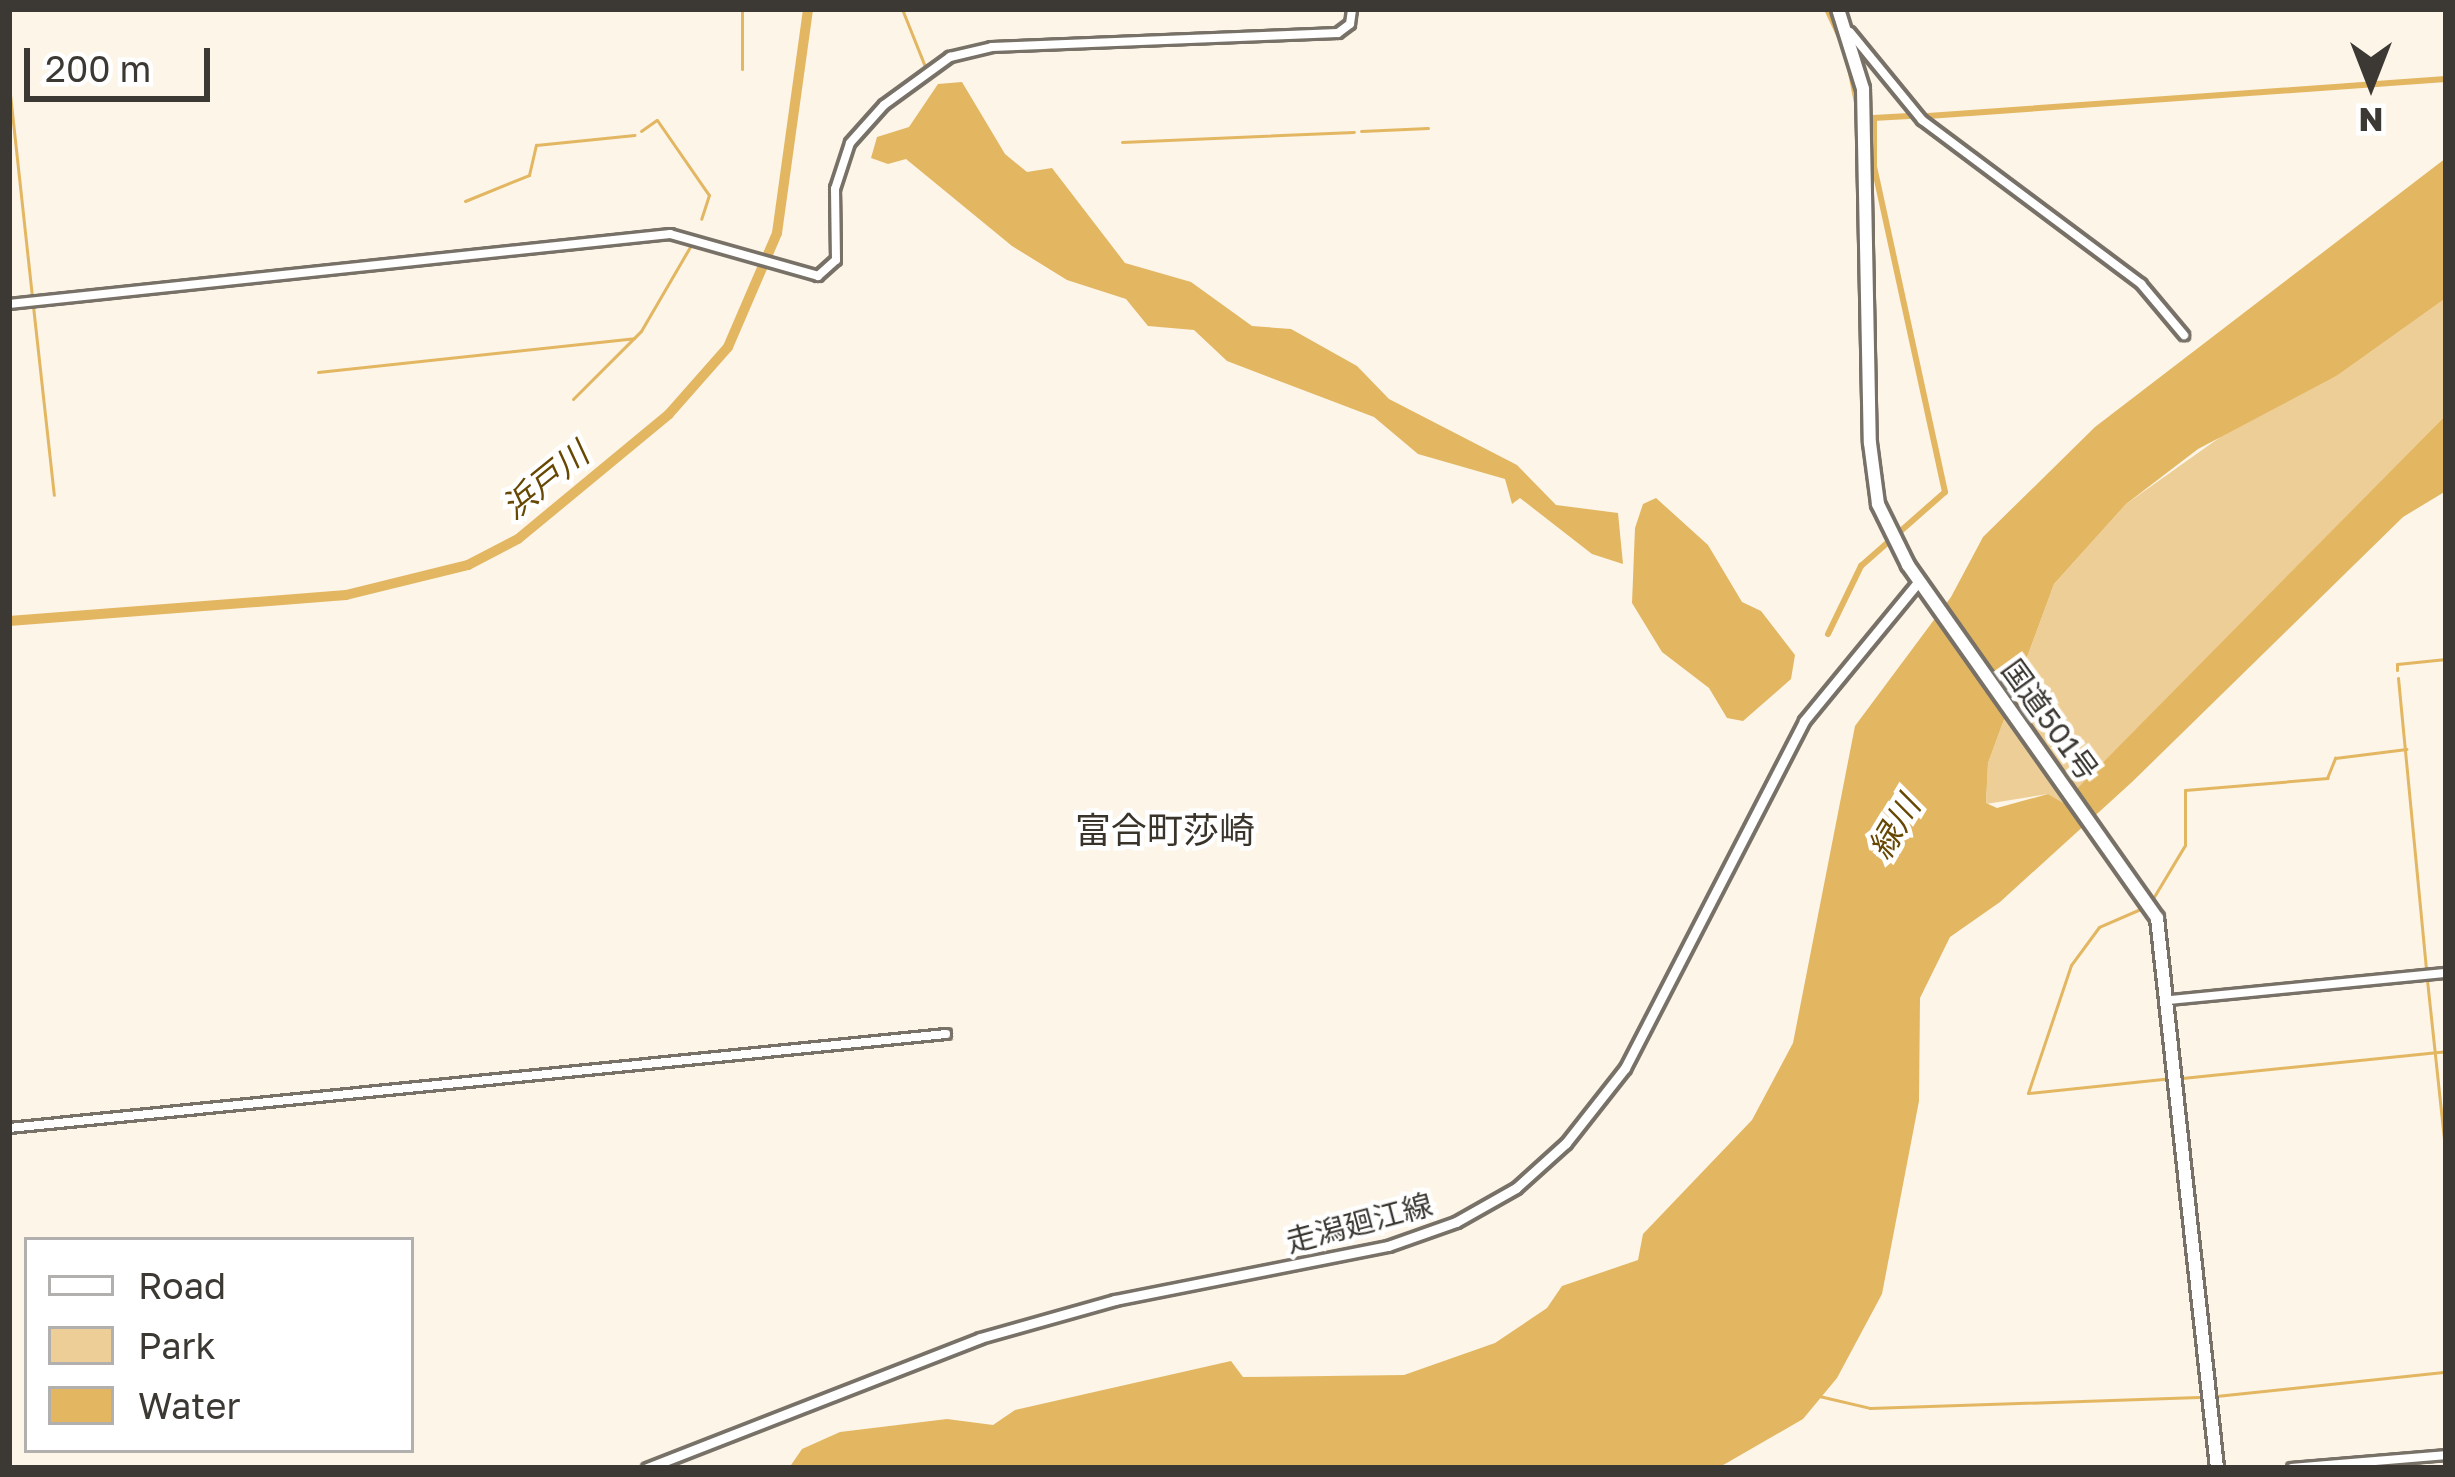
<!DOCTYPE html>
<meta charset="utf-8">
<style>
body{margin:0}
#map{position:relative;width:2455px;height:1477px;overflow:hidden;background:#fcf5e8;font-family:"Golos Text","Noto Sans JP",sans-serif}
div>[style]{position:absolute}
.green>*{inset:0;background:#eece97}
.water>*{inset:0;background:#e3b662}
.stream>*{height:3px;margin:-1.5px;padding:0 1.5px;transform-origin:1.5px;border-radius:1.5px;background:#e3b662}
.canal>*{height:6px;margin:-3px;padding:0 3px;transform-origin:3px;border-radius:3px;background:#e3b662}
.river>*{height:10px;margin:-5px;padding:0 5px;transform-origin:5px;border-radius:5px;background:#e3b662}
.roads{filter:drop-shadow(3px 0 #787167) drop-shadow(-3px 0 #787167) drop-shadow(0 3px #787167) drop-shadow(0 -3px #787167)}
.minor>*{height:8px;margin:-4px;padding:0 4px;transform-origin:4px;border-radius:4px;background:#fff}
.major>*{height:9px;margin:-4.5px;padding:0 4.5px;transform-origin:4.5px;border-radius:4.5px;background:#fff}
.highway>*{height:12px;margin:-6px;padding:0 6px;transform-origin:6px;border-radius:6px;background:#fff}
span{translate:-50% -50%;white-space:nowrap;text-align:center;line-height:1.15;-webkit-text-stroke:9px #fff;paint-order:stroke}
.street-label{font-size:30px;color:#3c3934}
.water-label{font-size:33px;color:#674803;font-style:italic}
.quarter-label{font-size:36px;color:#39332a}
.frame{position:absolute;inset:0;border:12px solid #3c3934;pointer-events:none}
.legend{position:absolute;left:24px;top:1237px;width:390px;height:216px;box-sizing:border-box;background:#fff;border:3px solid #b1b0ae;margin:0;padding:15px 21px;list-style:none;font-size:36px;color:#3c3934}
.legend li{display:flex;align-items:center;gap:24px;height:60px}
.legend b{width:60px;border:3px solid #b1b0ae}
.north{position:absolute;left:2311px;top:24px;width:120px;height:120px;-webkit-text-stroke:9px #fff;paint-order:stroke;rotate:180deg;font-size:33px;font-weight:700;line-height:48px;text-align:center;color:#3c3934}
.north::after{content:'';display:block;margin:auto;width:42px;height:54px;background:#3c3934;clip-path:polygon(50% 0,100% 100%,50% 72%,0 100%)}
.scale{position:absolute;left:24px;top:48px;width:186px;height:54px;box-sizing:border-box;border:6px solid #3c3934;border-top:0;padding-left:15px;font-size:36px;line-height:42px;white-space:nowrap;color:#3c3934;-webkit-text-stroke:9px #fff;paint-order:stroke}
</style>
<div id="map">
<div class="green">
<div style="clip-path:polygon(2446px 298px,2446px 415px,2063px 804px,2048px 794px,1986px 804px,1988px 763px,2054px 584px,2126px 504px,2257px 411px,2338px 375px)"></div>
</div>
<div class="water">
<div style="clip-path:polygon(962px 82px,1005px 154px,1027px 172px,1052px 168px,1125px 263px,1191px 282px,1252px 326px,1291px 329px,1357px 366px,1389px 399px,1517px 465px,1556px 505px,1618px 513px,1623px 564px,1592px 554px,1520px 498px,1512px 504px,1505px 479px,1418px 454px,1374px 417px,1227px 361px,1194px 330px,1148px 326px,1126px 299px,1067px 280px,1012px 246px,906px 159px,888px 164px,871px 158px,877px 137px,909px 127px,938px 84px)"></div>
<div style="clip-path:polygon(2446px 158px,2446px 298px,2338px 375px,2198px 449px,2126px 504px,2054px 584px,1988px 763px,1986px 803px,1997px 808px,2048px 794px,2063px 803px,2446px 415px,2446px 491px,2403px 517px,2132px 782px,2000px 902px,1950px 937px,1920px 998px,1919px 1101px,1882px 1294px,1837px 1378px,1803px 1419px,1718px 1468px,789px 1468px,802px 1449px,840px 1432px,947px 1419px,993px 1425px,1015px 1410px,1231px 1361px,1243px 1377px,1404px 1375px,1495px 1343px,1547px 1308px,1562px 1286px,1638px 1260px,1643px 1234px,1752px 1120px,1793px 1043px,1855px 726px,1951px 597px,1983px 537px,2095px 427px)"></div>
<div style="clip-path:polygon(1656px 498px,1708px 545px,1742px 602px,1761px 611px,1795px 655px,1791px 679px,1743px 721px,1727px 718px,1709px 688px,1662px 652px,1632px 603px,1635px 528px,1643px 504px)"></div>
</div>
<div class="stream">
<div style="left:742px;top:9px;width:60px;rotate:90deg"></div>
<div style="left:902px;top:9px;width:65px;rotate:68.2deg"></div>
<div style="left:9px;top:85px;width:213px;rotate:83.8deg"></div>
<div style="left:641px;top:131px;width:19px;rotate:-35deg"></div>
<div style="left:657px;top:120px;width:91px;rotate:55.3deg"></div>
<div style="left:709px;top:195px;width:25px;rotate:108deg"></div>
<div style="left:1361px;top:131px;width:67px;rotate:-2.6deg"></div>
<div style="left:1122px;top:142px;width:232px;rotate:-2.5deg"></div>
<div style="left:465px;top:201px;width:69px;rotate:-22.1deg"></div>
<div style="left:529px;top:175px;width:31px;rotate:-77deg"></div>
<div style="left:536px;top:145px;width:99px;rotate:-5.8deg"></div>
<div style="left:33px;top:306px;width:190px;rotate:83.7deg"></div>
<div style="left:318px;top:372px;width:318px;rotate:-6.1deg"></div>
<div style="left:573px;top:399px;width:96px;rotate:-45deg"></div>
<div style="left:641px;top:331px;width:99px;rotate:-59.8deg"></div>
<div style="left:2397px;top:670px;width:6px;rotate:-90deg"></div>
<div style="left:2397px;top:664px;width:49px;rotate:-5.8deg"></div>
<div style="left:2398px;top:678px;width:293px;rotate:84.5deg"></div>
<div style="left:2152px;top:900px;width:64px;rotate:-59deg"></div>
<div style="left:2185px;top:845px;width:55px;rotate:-90deg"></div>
<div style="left:2185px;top:790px;width:143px;rotate:-4.8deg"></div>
<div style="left:2327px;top:778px;width:22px;rotate:-68deg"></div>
<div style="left:2335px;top:758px;width:72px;rotate:-7.2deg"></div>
<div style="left:2145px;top:907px;width:50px;rotate:156.5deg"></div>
<div style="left:2099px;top:927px;width:47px;rotate:126.4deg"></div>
<div style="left:2071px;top:965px;width:135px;rotate:108.6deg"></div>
<div style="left:2028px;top:1093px;width:145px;rotate:-5.9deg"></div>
<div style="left:2427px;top:980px;width:178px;rotate:83.9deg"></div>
<div style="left:2182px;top:1078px;width:265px;rotate:-5.8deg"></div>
<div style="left:1819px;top:1396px;width:52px;rotate:13.2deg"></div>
<div style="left:1870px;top:1408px;width:329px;rotate:-1.9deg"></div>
<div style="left:2216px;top:1396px;width:231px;rotate:-6deg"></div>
</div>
<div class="canal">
<div style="left:1827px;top:9px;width:38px;rotate:65deg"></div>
<div style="left:1850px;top:68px;width:51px;rotate:78.7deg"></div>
<div style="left:1928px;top:116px;width:519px;rotate:-4.09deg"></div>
<div style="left:1873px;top:118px;width:36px;rotate:-3deg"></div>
<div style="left:1828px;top:634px;width:76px;rotate:-64.1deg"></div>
<div style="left:1861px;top:566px;width:112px;rotate:-41.4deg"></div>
<div style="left:1945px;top:492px;width:333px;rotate:-102.3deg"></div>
<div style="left:1874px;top:167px;width:49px;rotate:-90deg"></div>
</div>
<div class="river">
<div style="left:9px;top:621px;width:338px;rotate:-4.4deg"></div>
<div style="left:346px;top:595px;width:126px;rotate:-13.8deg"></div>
<div style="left:468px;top:565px;width:56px;rotate:-27.5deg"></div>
<div style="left:518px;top:539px;width:196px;rotate:-39.6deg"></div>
<div style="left:669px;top:414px;width:89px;rotate:-48.6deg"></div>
<div style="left:728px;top:347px;width:124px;rotate:-66.7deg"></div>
<div style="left:777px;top:233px;width:226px;rotate:-82.1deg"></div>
</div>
<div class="roads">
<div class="minor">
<div style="left:1850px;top:32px;width:114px;rotate:50.7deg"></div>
<div style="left:1922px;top:120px;width:274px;rotate:36.8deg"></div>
<div style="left:2141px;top:284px;width:67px;rotate:49.9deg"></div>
<div style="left:9px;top:304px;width:665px;rotate:-6.05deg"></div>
<div style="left:670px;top:234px;width:154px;rotate:15.8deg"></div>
<div style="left:818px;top:276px;width:24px;rotate:-42deg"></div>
<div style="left:836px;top:260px;width:71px;rotate:-90.8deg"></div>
<div style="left:835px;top:189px;width:48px;rotate:-71.9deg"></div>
<div style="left:850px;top:143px;width:51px;rotate:-48.2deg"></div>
<div style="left:884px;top:105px;width:82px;rotate:-36deg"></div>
<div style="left:950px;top:57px;width:43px;rotate:-13.4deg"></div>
<div style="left:992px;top:47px;width:346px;rotate:-2.3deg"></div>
<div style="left:1338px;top:33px;width:15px;rotate:-37deg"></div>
<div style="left:1350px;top:24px;width:15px;rotate:-82deg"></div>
<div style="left:2170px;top:1000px;width:277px;rotate:-5.6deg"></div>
<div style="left:9px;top:1128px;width:942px;rotate:-5.73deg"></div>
<div style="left:2292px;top:1468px;width:155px;rotate:-4.8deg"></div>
</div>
<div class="major">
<div style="left:647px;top:1468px;width:357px;rotate:-21.3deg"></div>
<div style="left:980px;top:1338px;width:140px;rotate:-15.7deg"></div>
<div style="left:1115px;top:1300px;width:278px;rotate:-11.2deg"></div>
<div style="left:1388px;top:1246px;width:72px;rotate:-19.4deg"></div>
<div style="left:1456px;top:1222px;width:69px;rotate:-29.5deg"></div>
<div style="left:1516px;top:1188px;width:67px;rotate:-42deg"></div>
<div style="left:1566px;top:1143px;width:95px;rotate:-51.8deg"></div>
<div style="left:1625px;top:1068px;width:390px;rotate:-62.7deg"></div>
<div style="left:1804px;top:721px;width:181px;rotate:-50.6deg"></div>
</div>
<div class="highway">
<div style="left:1838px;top:9px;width:84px;rotate:72.6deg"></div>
<div style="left:1863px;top:89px;width:354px;rotate:88.9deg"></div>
<div style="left:1870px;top:443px;width:62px;rotate:82.5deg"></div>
<div style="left:1878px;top:504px;width:68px;rotate:63.8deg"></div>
<div style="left:1908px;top:565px;width:432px;rotate:54.8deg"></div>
<div style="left:2157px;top:918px;width:553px;rotate:83.77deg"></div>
</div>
</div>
<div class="street-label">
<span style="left:2050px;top:720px;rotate:54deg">国道501号</span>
<span style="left:1359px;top:1223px;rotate:-15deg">走潟廻江線</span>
</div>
<div class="water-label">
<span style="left:545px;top:480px;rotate:-39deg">浜戸川</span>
<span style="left:1894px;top:827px;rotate:-59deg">緑川</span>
</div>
<div class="quarter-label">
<span style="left:1165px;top:830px">富合町莎崎</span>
</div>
<div class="frame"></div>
<ul class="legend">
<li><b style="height:15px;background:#fff"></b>Road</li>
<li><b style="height:33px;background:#eece97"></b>Park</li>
<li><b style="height:33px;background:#e3b662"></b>Water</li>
</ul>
<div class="north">N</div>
<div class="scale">200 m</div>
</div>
